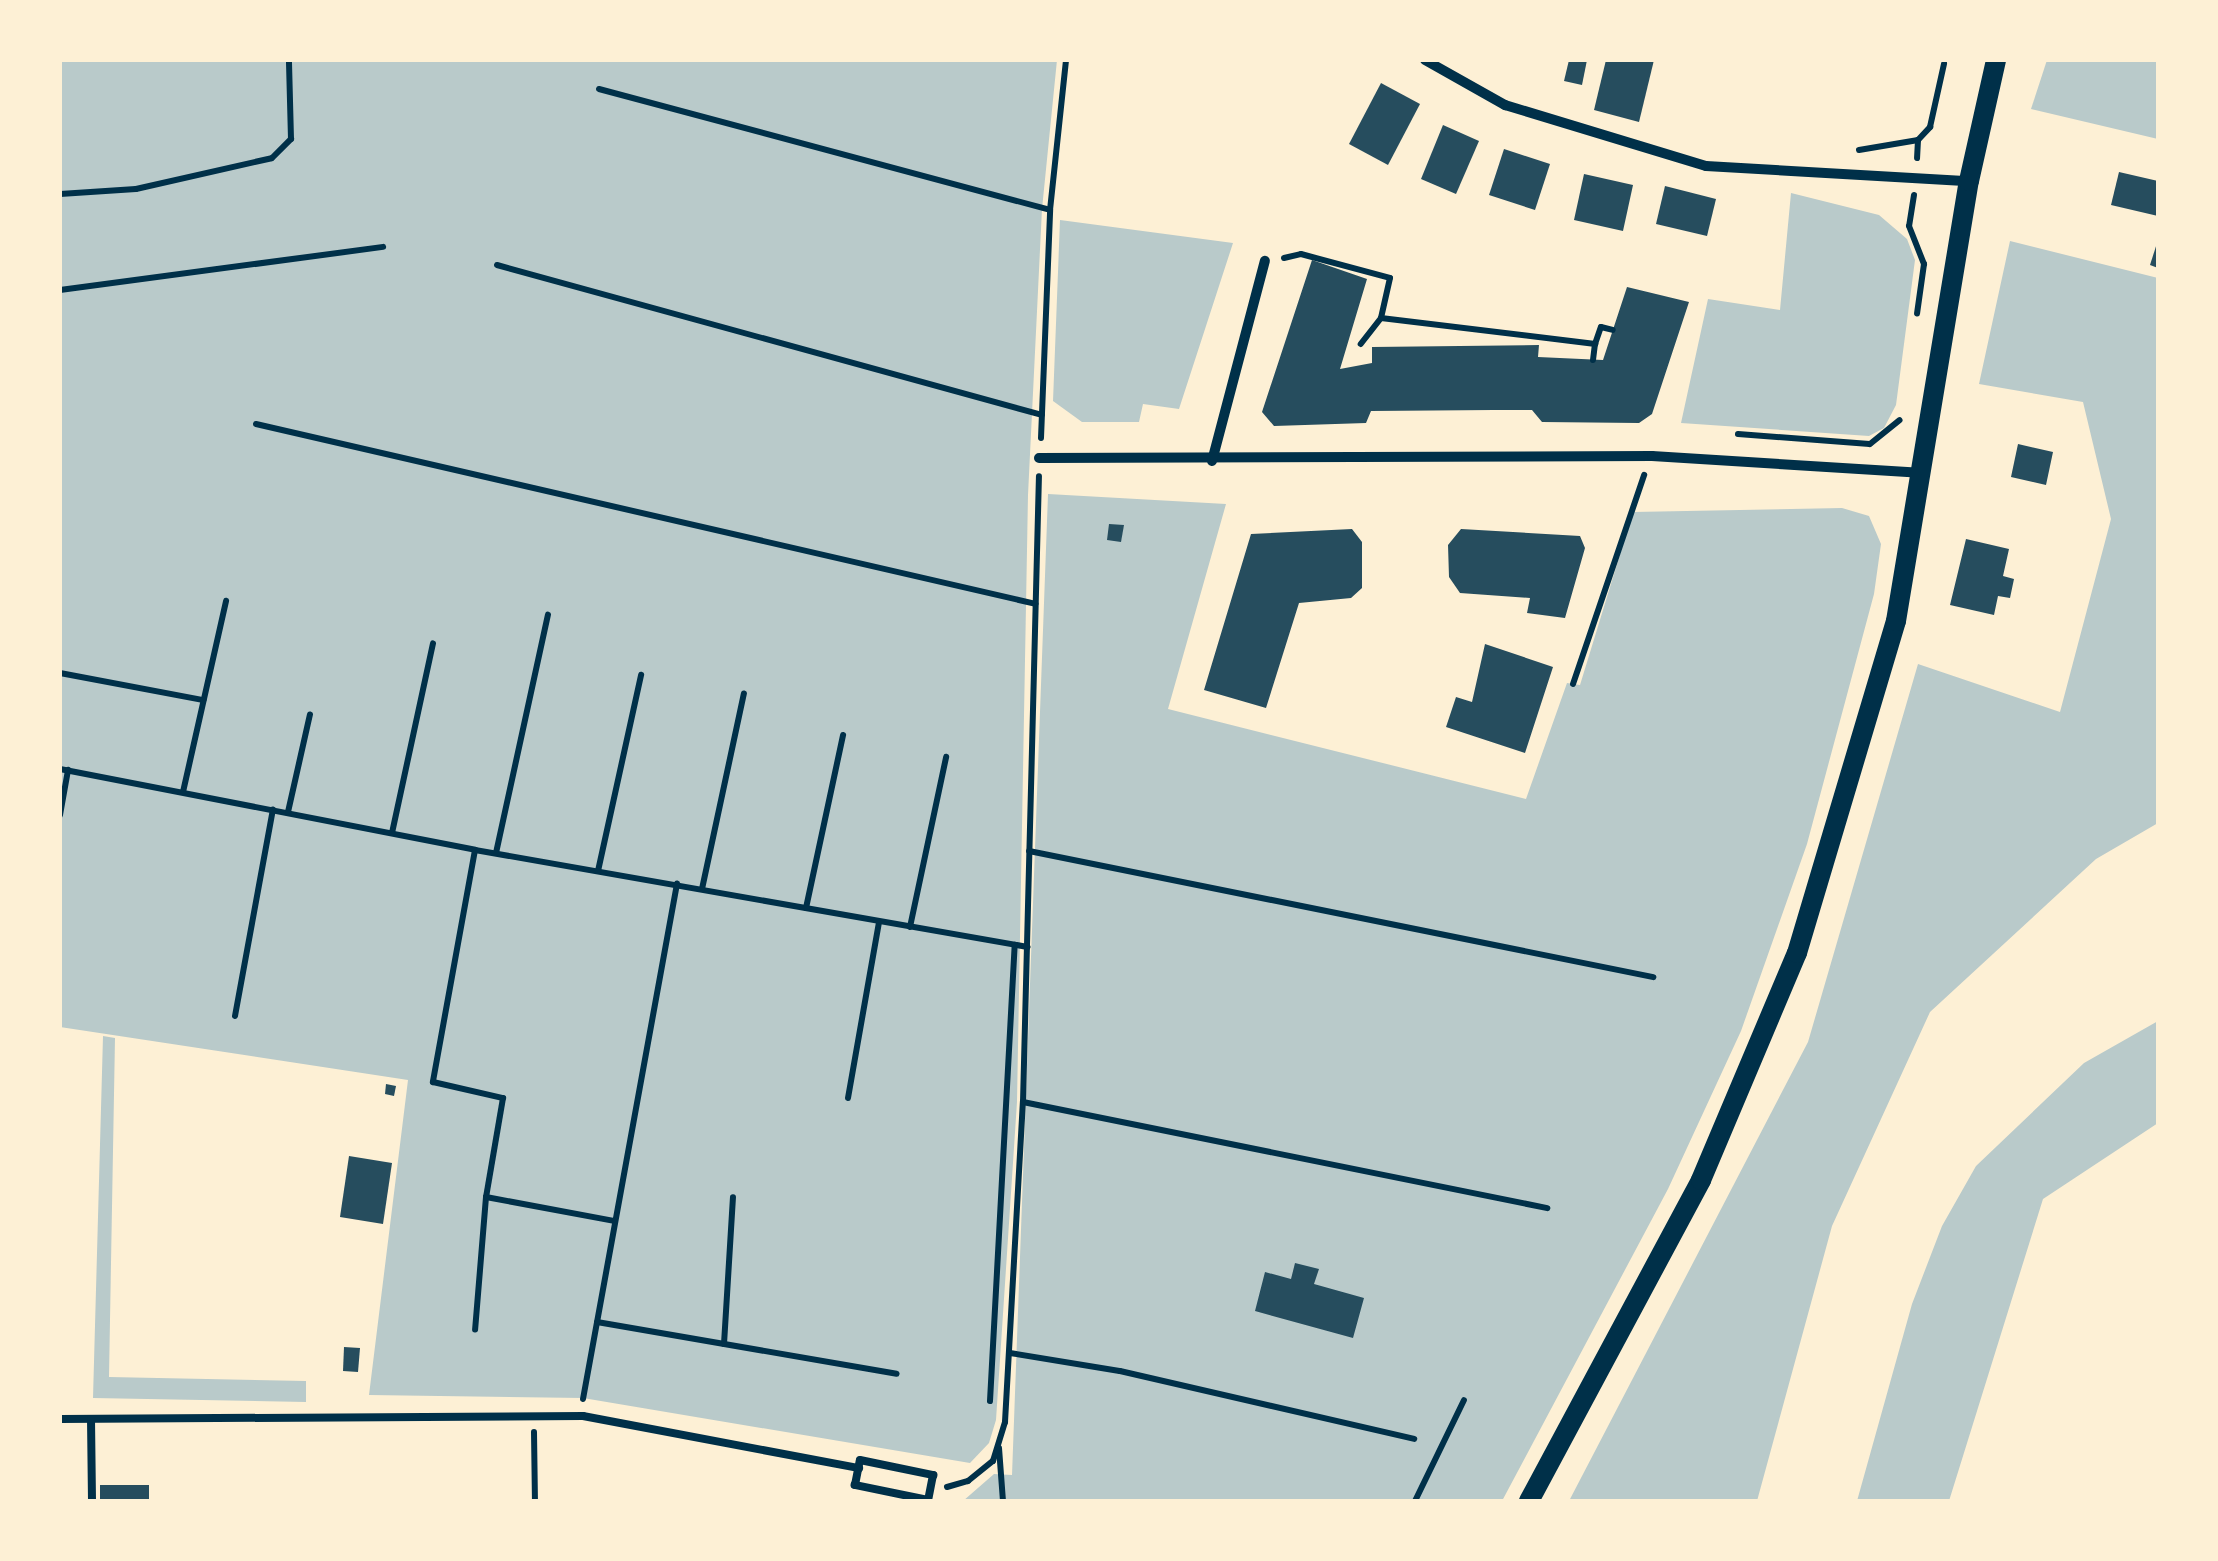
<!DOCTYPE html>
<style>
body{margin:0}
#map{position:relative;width:2218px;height:1561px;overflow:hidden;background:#fdf0d5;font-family:Jost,sans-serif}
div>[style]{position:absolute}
.green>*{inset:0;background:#b9caca}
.building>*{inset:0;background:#264d5e}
.path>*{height:6px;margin:-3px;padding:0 3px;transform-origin:3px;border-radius:3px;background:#003049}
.service>*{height:8px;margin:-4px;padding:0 4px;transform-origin:4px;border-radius:4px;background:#003049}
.minor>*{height:10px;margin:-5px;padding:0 5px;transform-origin:5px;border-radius:5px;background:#003049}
.secondary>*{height:20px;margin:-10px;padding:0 10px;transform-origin:10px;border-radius:10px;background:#003049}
span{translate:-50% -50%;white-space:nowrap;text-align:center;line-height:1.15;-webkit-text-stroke:8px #fdf0d5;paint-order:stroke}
.frame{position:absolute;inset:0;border:62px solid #fdf0d5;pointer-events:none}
</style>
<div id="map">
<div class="green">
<div style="clip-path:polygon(60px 60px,1057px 60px,1042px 209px,1028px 495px,1017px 1102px,996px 1420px,989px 1443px,970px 1463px,583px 1398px,369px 1395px,408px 1080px,60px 1027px)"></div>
<div style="clip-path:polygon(2047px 60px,2158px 60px,2158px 139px,2031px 109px)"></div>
<div style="clip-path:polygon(1791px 193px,1879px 215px,1907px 239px,1915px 260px,1896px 405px,1884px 428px,1869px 436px,1681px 423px,1708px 299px,1780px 310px)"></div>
<div style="clip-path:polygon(1060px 220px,1233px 243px,1179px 409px,1143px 404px,1139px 422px,1082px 422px,1053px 401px)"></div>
<div style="clip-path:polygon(2010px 241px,2158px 278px,2158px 823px,2096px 859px,1930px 1012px,1832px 1226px,1757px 1501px,1569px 1501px,1808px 1042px,1918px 664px,2060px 712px,2111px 519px,2083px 402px,1979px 384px)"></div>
<div style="clip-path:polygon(1048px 494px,1226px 504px,1168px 709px,1526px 799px,1567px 683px,1580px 685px,1633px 512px,1842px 508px,1869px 516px,1881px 544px,1874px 594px,1807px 844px,1741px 1031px,1668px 1189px,1502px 1501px,963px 1501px,994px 1474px,1012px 1475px)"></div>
<div style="clip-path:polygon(2158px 1021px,2158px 1123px,2043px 1199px,1949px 1501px,1857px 1501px,1912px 1304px,1942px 1226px,1976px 1166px,2084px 1063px)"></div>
<div style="clip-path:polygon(103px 1036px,115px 1038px,109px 1377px,306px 1381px,306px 1402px,93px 1398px)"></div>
</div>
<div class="building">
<div style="clip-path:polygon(1569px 60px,1587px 60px,1582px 85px,1564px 81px)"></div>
<div style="clip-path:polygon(1606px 60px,1654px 60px,1639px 122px,1594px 110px)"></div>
<div style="clip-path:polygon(1381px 83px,1420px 104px,1388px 165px,1349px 144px)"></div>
<div style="clip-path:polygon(1443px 125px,1479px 141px,1456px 194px,1421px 179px)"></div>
<div style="clip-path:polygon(1504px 149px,1550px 164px,1535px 210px,1489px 195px)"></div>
<div style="clip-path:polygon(2119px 172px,2158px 181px,2158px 216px,2111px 205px)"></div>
<div style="clip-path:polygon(1584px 174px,1633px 185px,1623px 231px,1574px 220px)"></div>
<div style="clip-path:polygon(1665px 186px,1716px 199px,1707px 236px,1656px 224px)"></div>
<div style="clip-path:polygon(2158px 240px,2158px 268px,2150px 265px)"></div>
<div style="clip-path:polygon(1312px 260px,1367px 279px,1340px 369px,1372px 363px,1372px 347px,1539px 345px,1538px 357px,1603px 360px,1627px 287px,1689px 302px,1652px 414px,1639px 423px,1542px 422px,1532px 410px,1494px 410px,1371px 411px,1366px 423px,1274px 426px,1262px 412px)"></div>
<div style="clip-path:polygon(2018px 444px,2053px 452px,2046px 485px,2011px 477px)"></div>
<div style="clip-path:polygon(1109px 524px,1124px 525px,1121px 542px,1107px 540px)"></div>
<div style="clip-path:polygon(1352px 529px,1362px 542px,1362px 588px,1351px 598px,1299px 603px,1266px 708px,1204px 690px,1251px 534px)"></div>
<div style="clip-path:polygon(1461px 529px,1580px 536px,1585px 548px,1565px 618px,1527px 613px,1530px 598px,1460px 593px,1449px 577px,1448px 545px)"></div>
<div style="clip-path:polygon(1966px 539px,2009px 549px,2003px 576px,2014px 579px,2010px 598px,1998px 596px,1994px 615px,1950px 605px)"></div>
<div style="clip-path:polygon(1485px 644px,1553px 667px,1525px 753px,1446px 727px,1456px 697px,1472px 702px)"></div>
<div style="clip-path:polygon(386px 1084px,396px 1086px,394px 1096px,385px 1094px)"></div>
<div style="clip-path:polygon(349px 1156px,392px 1163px,383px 1224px,340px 1217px)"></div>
<div style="clip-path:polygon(1295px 1263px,1319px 1269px,1314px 1284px,1364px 1298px,1353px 1338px,1255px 1311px,1265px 1272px,1291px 1279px)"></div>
<div style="clip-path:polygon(344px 1347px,360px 1348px,358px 1372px,343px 1371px)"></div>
<div style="clip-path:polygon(100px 1485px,149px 1485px,149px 1501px,100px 1501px)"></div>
</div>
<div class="path">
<div style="left:599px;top:89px;width:467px;rotate:15deg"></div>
<div style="left:1918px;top:140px;width:18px;rotate:-47deg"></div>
<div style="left:1930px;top:127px;width:65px;rotate:-77.5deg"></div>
<div style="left:1859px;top:150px;width:60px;rotate:-9.6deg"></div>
<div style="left:1918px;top:140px;width:18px;rotate:93deg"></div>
<div style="left:60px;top:194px;width:76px;rotate:-3.8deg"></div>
<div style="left:136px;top:189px;width:139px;rotate:-12.8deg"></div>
<div style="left:272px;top:158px;width:27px;rotate:-45deg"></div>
<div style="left:291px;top:139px;width:79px;rotate:-91.5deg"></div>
<div style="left:1914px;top:195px;width:31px;rotate:99deg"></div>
<div style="left:1909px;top:226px;width:41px;rotate:68.5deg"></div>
<div style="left:1924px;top:264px;width:50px;rotate:98deg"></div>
<div style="left:1284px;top:258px;width:17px;rotate:-13deg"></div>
<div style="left:1301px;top:254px;width:92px;rotate:15.1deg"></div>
<div style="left:1390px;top:278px;width:41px;rotate:102.7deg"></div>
<div style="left:1381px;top:318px;width:33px;rotate:128deg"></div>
<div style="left:497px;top:265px;width:565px;rotate:15.39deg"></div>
<div style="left:60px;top:290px;width:326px;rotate:-7.6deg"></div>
<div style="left:1381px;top:318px;width:216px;rotate:6.9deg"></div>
<div style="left:1595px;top:344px;width:18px;rotate:-71deg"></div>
<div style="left:1601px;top:327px;width:12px;rotate:14deg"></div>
<div style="left:1593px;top:360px;width:16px;rotate:-83deg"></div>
<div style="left:256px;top:424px;width:800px;rotate:12.99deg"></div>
<div style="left:1738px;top:434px;width:132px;rotate:4.3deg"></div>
<div style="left:1870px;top:444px;width:38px;rotate:-39deg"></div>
<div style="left:1041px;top:438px;width:228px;rotate:-87.7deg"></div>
<div style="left:1050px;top:210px;width:151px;rotate:-83.9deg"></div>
<div style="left:60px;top:673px;width:146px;rotate:10.7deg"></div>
<div style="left:1573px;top:684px;width:221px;rotate:-71.2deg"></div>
<div style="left:60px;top:769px;width:423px;rotate:11deg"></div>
<div style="left:475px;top:850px;width:561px;rotate:9.95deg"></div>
<div style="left:183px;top:792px;width:196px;rotate:-77.3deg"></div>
<div style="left:288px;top:812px;width:100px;rotate:-77.3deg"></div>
<div style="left:60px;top:815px;width:46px;rotate:-79.9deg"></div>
<div style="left:392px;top:833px;width:194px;rotate:-77.8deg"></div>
<div style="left:475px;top:850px;width:236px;rotate:100.3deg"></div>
<div style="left:433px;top:1082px;width:72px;rotate:12.9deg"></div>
<div style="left:503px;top:1098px;width:100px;rotate:99.7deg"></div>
<div style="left:486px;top:1197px;width:133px;rotate:94.7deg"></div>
<div style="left:1029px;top:851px;width:637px;rotate:11.42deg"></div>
<div style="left:496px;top:853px;width:244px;rotate:-77.7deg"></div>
<div style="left:598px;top:871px;width:201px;rotate:-77.6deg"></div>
<div style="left:702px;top:889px;width:200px;rotate:-77.9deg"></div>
<div style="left:806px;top:908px;width:177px;rotate:-77.9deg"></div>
<div style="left:910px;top:927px;width:174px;rotate:-78deg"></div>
<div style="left:235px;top:1016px;width:210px;rotate:-79.6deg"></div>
<div style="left:848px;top:1098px;width:179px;rotate:-80deg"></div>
<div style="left:1023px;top:1102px;width:535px;rotate:11.44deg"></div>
<div style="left:486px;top:1197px;width:130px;rotate:10.6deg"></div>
<div style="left:597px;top:1322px;width:304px;rotate:9.8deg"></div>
<div style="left:724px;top:1344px;width:147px;rotate:-86.5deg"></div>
<div style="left:1010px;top:1353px;width:111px;rotate:9.3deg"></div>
<div style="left:1120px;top:1371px;width:302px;rotate:13deg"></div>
<div style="left:583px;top:1399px;width:524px;rotate:-79.66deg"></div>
<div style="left:990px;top:1401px;width:457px;rotate:-86.9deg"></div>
<div style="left:534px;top:1432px;width:69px;rotate:89.2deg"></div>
<div style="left:999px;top:1448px;width:53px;rotate:85.7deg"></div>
<div style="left:947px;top:1487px;width:22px;rotate:-16deg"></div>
<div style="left:968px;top:1481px;width:32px;rotate:-39deg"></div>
<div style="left:993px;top:1461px;width:41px;rotate:-72.9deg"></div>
<div style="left:1005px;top:1422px;width:321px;rotate:-86.8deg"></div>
<div style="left:1023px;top:1102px;width:626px;rotate:-88.54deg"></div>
<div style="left:1415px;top:1501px;width:112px;rotate:-64.1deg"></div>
</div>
<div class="service">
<div style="left:60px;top:1419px;width:523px;rotate:-0.33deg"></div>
<div style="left:583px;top:1416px;width:281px;rotate:10.7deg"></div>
<div style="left:91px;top:1419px;width:82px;rotate:89.3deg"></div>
<div style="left:860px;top:1460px;width:75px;rotate:11.6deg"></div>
<div style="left:933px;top:1475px;width:25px;rotate:101deg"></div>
<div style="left:928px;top:1500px;width:75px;rotate:-168.4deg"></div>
<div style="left:855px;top:1485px;width:25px;rotate:-79deg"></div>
</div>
<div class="minor">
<div style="left:1425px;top:60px;width:92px;rotate:29.4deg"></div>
<div style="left:1505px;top:105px;width:210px;rotate:16.9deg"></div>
<div style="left:1706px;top:166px;width:263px;rotate:3.3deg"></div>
<div style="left:1039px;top:458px;width:613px;rotate:-0.19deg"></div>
<div style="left:1652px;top:456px;width:272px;rotate:3.6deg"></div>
<div style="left:1212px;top:461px;width:207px;rotate:-75.2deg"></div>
</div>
<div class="secondary">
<div style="left:1529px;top:1501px;width:364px;rotate:-61.8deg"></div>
<div style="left:1701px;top:1180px;width:246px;rotate:-67.1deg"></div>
<div style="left:1797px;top:953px;width:346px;rotate:-73.4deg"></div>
<div style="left:1896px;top:621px;width:446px;rotate:-80.6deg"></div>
<div style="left:1969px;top:181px;width:124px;rotate:-77.4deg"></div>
</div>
<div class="frame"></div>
</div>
